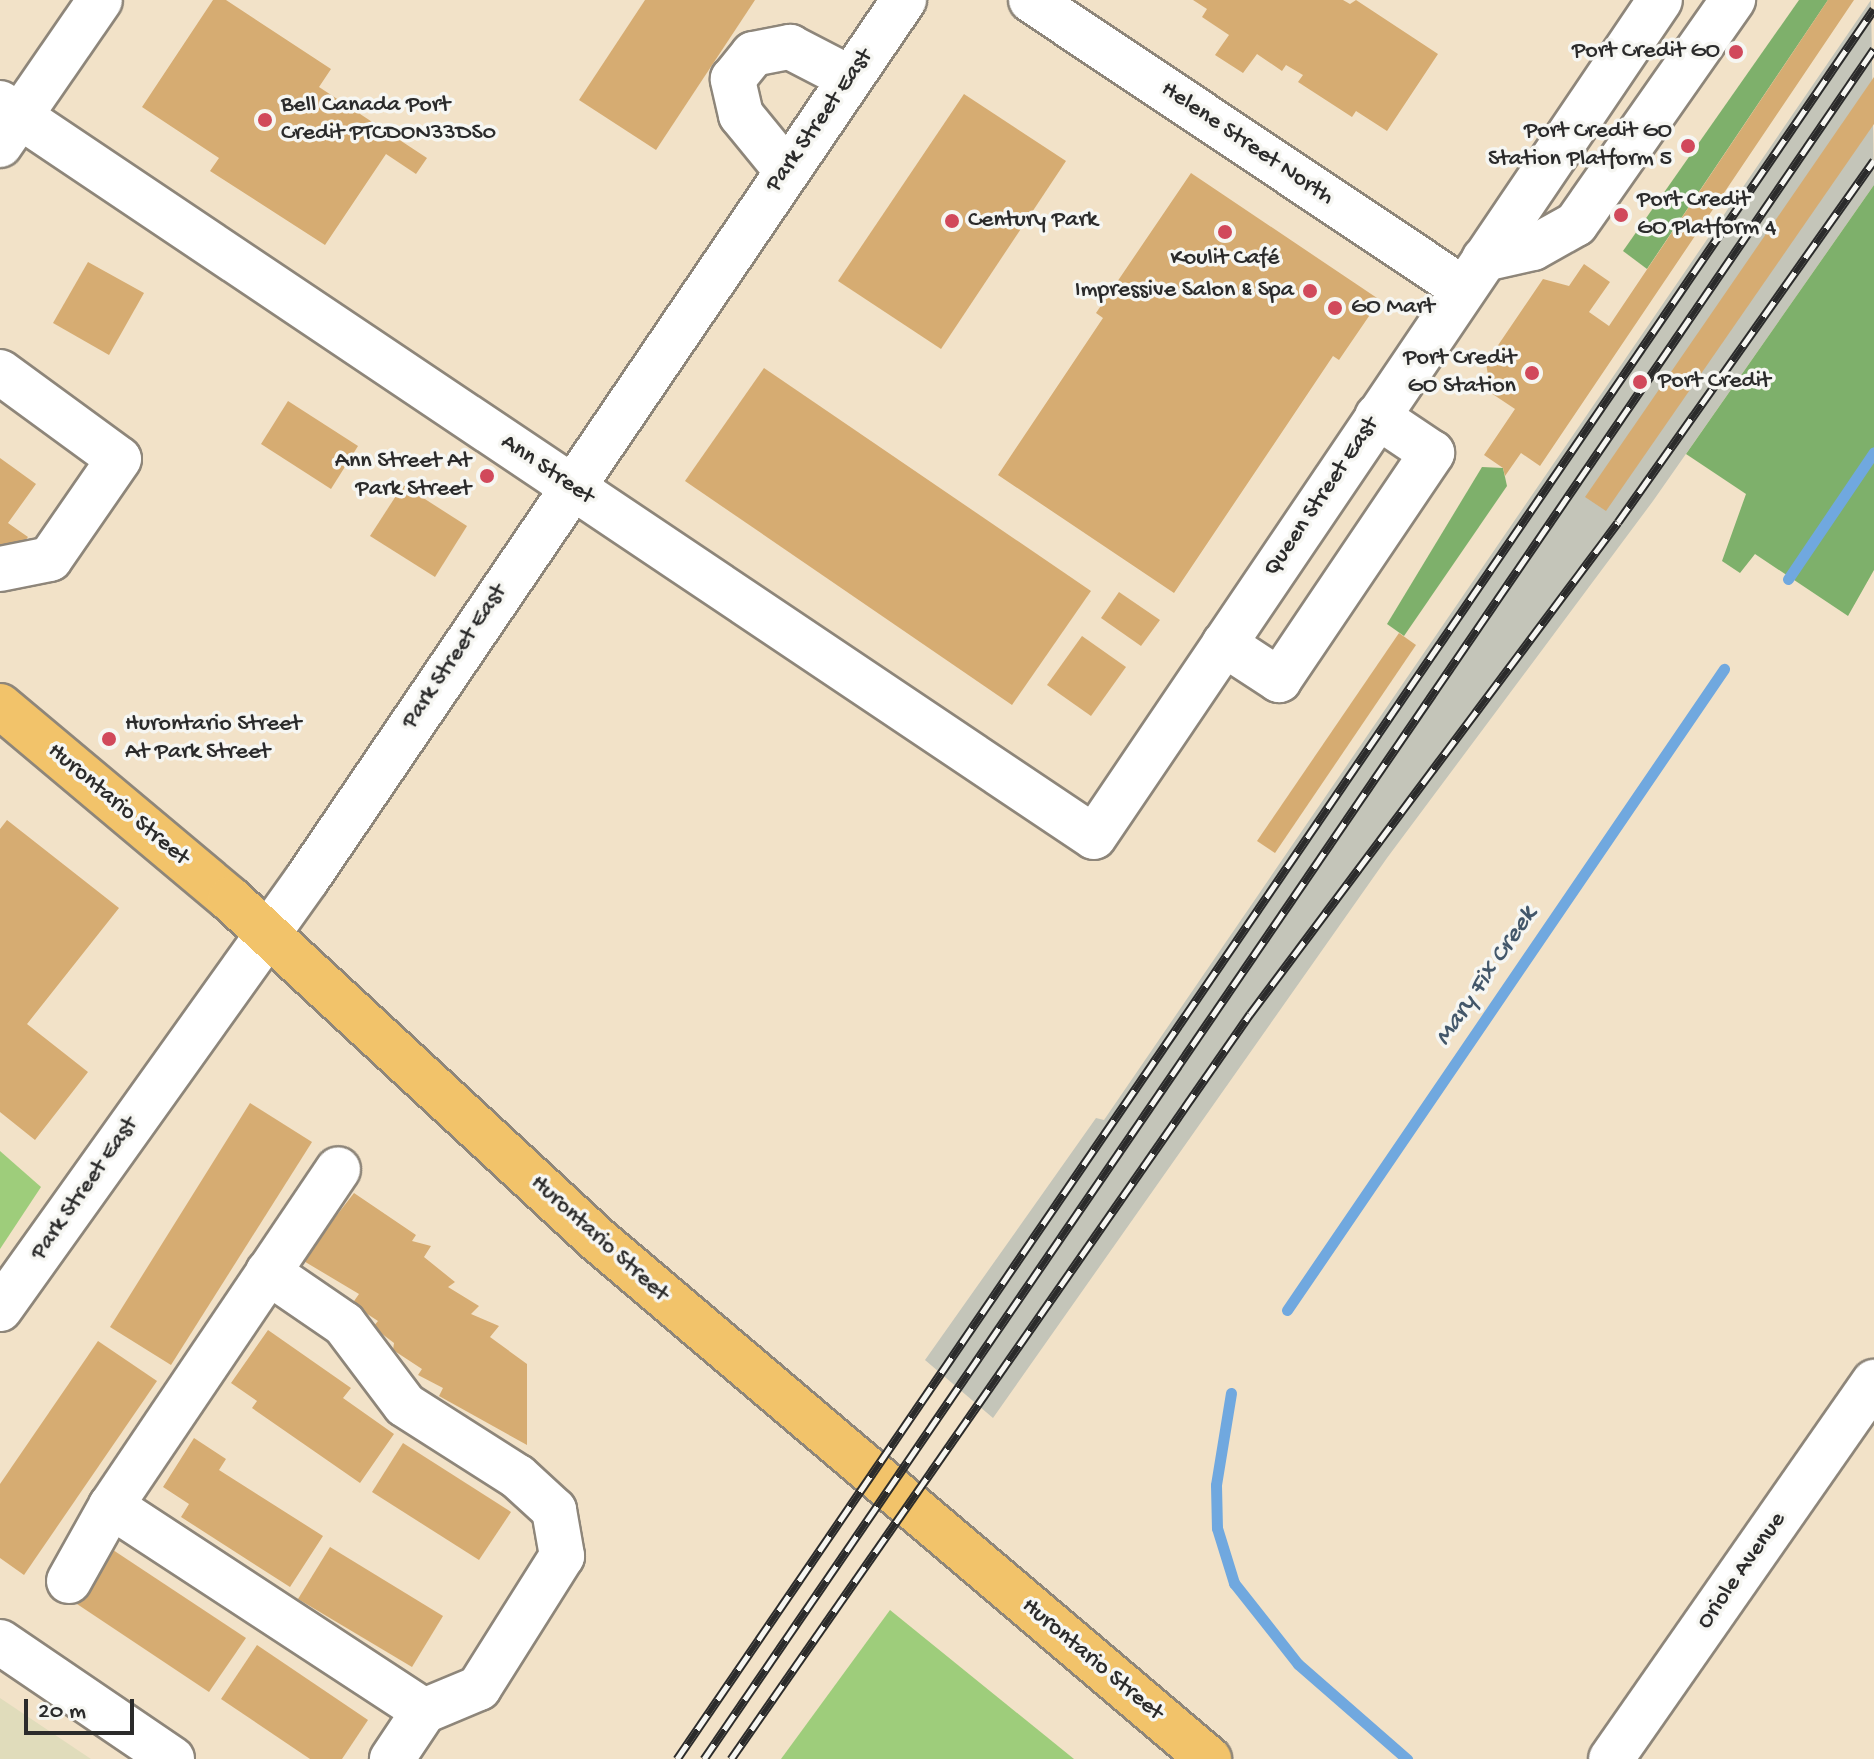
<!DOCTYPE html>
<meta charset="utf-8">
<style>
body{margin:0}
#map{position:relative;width:1874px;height:1759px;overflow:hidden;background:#f2e2c8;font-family:"Gochi Hand",sans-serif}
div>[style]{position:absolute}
.built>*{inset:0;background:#e0dcbb}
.industrial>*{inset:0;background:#c4c5b9}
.green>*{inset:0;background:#9ecd7b}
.forest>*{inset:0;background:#7eb06b}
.stream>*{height:11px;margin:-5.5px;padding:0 5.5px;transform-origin:5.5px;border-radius:5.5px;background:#70a8df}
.building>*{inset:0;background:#d6ac72}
.roads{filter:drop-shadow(2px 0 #8e867a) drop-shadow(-2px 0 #8e867a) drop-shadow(0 2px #8e867a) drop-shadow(0 -2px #8e867a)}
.minor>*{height:44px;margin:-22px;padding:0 22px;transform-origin:22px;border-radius:22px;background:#fff}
.major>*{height:44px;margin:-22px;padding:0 22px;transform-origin:22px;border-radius:22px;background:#f2c36a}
.rail>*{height:9px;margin-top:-4.5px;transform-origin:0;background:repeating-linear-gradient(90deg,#f6f6f2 0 18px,#2b2b2b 0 36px);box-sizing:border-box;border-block:2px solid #2b2b2b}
.dots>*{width:22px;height:22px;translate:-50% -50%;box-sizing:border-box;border:4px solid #f6f6f2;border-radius:50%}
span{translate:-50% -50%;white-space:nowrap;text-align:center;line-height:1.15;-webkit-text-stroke:7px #f6f6f2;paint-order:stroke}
.poi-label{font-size:24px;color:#2b2b2b}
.right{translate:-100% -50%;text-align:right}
.left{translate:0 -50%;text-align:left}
.street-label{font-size:24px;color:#2b2b2b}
.water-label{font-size:26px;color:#43576a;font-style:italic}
.scale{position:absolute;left:24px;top:1699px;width:110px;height:36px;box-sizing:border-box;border:4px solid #2b2b2b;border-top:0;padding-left:10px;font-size:24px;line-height:28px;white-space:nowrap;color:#2b2b2b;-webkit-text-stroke:6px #f6f6f2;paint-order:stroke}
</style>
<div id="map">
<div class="built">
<div style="clip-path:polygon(0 1698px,91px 1759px,0 1759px)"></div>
</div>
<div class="industrial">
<div style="clip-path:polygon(1871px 0,1874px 185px,1653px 501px,1387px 858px,993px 1418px,925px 1360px,1096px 1118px,1104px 1120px)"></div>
</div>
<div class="green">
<div style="clip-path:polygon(0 1151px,41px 1187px,0 1249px)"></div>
<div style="clip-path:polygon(890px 1610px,1074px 1759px,781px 1759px)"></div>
</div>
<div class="forest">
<div style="clip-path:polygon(1799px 0,1828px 0,1647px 269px,1623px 251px)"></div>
<div style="clip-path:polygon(1874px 185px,1874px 570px,1848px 616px,1755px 554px,1740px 573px,1722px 561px,1746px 494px,1686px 454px)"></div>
<div style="clip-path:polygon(1482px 467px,1503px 468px,1507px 486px,1404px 636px,1387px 624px)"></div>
</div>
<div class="stream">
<div style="left:1788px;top:579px;width:153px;rotate:-55.9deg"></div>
<div style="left:1287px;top:1310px;width:776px;rotate:-55.72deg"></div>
<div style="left:1231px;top:1393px;width:93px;rotate:99.3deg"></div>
<div style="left:1216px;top:1485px;width:43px;rotate:88.7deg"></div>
<div style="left:1217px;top:1528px;width:58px;rotate:72.8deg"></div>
<div style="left:1234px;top:1583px;width:103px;rotate:51.7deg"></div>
<div style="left:1298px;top:1664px;width:145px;rotate:41.1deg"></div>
</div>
<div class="building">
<div style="clip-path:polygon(213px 0,226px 0,331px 69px,319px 87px,427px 158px,416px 174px,386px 154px,325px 245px,210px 171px,219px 158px,142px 107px)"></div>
<div style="clip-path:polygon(645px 0,755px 0,656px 150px,579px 100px)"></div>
<div style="clip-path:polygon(1193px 0,1343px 0,1350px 4px,1356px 0,1438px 54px,1387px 131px,1356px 111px,1352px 117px,1298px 82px,1303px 75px,1286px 65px,1282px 71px,1257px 54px,1243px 73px,1215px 55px,1229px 35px,1202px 17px,1207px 9px)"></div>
<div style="clip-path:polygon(1828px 0,1854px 0,1540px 466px,1521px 453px,1505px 476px,1503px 468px,1484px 455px,1515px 409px,1491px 393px,1486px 363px,1543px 279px,1569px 286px,1584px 264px,1610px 282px,1589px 312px,1609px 326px)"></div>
<div style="clip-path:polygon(1874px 77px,1874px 124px,1606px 511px,1585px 497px)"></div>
<div style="clip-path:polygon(964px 94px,1066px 161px,941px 349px,838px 281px)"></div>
<div style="clip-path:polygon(1191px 173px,1380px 300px,1339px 360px,1333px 356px,1174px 593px,998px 475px,1103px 318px,1096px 313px)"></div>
<div style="clip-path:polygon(88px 262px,144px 293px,109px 355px,53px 323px)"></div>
<div style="clip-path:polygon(764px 368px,1091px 591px,1012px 705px,685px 481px)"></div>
<div style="clip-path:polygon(288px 401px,358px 446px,331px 489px,261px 444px)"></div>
<div style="clip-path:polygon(0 458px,36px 484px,8px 523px,28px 537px,7px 565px,0 560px)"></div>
<div style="clip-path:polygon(403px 485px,467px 526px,435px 577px,370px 536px)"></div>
<div style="clip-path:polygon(1119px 592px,1160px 620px,1141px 646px,1101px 618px)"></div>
<div style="clip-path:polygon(1399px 633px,1416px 645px,1275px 853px,1257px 841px)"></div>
<div style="clip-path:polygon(1082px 636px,1126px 667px,1091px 716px,1047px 685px)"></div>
<div style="clip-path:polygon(7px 820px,119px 908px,27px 1024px,88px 1072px,35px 1140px,0 1112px,0 829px)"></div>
<div style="clip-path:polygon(250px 1103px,312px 1142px,171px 1365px,110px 1327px)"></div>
<div style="clip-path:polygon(354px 1193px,416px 1235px,412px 1241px,431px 1246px,424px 1257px,455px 1282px,448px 1287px,479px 1306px,471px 1314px,499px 1326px,490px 1337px,527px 1364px,527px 1445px,439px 1396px,443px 1388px,418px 1375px,422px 1369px,393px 1350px,394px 1343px,373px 1327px,378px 1321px,352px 1304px,359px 1294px,302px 1260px)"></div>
<div style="clip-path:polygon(268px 1330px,351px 1388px,343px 1398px,394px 1434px,360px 1483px,252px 1408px,257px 1401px,231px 1383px)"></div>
<div style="clip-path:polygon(98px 1341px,157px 1381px,24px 1575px,0 1558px,0 1484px)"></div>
<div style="clip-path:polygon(194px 1438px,226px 1459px,219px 1470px,323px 1536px,290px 1587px,181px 1517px,189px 1504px,163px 1487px)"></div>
<div style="clip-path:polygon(403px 1443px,511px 1512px,479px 1560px,372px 1492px)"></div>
<div style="clip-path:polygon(107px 1546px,246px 1638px,209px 1692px,71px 1600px)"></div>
<div style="clip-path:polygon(330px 1547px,443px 1616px,412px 1667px,298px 1599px)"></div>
<div style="clip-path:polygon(257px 1645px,368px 1720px,342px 1759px,310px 1759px,221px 1699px)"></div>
</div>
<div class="roads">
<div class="minor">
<div style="left:1031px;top:0;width:518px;rotate:33.75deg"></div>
<div style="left:0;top:103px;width:1317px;rotate:33.86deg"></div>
<div style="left:1094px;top:837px;width:1010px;rotate:-55.93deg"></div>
<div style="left:0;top:145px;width:176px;rotate:-55.4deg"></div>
<div style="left:786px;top:170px;width:71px;rotate:-129.3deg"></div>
<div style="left:741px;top:115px;width:37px;rotate:-103deg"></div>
<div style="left:733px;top:79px;width:32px;rotate:-51deg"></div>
<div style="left:753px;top:54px;width:38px;rotate:-11deg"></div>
<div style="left:790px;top:47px;width:68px;rotate:27.3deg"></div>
<div style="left:1484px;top:259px;width:50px;rotate:-12.7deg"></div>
<div style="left:1533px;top:248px;width:49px;rotate:-29.2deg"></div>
<div style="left:1576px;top:224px;width:274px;rotate:-55deg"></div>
<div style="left:0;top:372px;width:147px;rotate:36.2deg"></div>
<div style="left:119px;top:459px;width:121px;rotate:124.6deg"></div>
<div style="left:50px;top:559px;width:51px;rotate:168.7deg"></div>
<div style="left:1224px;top:644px;width:66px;rotate:33.2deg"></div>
<div style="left:1279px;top:680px;width:274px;rotate:-56deg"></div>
<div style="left:1432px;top:453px;width:66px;rotate:-146.1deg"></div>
<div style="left:268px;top:1272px;width:92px;rotate:34.4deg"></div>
<div style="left:344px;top:1324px;width:101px;rotate:53deg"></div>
<div style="left:405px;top:1405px;width:134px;rotate:32.5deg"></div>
<div style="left:518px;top:1477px;width:49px;rotate:42.5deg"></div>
<div style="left:554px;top:1510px;width:47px;rotate:80.1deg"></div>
<div style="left:562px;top:1556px;width:156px;rotate:122.2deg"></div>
<div style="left:479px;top:1688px;width:60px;rotate:157.3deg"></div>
<div style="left:424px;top:1711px;width:58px;rotate:123.7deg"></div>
<div style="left:0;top:1309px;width:528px;rotate:-54.47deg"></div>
<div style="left:307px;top:879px;width:1063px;rotate:-55.82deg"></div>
<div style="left:111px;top:1506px;width:374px;rotate:33.2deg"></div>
<div style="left:69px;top:1581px;width:86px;rotate:-60.8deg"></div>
<div style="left:111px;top:1506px;width:406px;rotate:-56deg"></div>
<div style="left:0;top:1642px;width:208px;rotate:34.2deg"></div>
<div style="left:1611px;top:1759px;width:460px;rotate:-55.1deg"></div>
</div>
<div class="major">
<div style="left:0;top:706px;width:300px;rotate:40deg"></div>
<div style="left:230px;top:899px;width:502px;rotate:42.82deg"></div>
<div style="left:598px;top:1240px;width:802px;rotate:40.35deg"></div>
</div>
</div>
<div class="rail">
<div style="left:677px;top:1759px;width:2120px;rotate:-55.63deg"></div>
<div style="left:704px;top:1759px;width:2072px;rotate:-55.62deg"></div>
<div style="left:731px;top:1759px;width:908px;rotate:-55.14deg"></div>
<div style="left:1250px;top:1014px;width:614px;rotate:-53.2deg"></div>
<div style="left:1618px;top:522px;width:443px;rotate:-54.7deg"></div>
</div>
<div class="dots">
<div style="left:1736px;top:52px;background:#d1495b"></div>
<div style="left:265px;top:120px;background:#d1495b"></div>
<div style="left:1688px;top:146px;background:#d1495b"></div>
<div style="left:1621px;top:215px;background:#d1495b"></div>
<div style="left:952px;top:221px;background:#d1495b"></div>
<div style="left:1225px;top:232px;background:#d1495b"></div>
<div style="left:1310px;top:291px;background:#d1495b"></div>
<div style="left:1335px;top:308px;background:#d1495b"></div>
<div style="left:1532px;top:373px;background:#d1495b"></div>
<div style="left:1640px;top:382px;background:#d1495b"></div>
<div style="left:487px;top:476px;background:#d1495b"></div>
<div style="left:109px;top:739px;background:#d1495b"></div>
</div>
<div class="poi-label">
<span class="right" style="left:1720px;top:52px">Port Credit GO</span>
<span class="left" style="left:281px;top:120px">Bell Canada Port<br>Credit PTCDON33DS0</span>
<span class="right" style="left:1672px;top:146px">Port Credit GO<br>Station Platform 5</span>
<span class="left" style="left:1637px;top:215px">Port Credit<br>GO Platform 4</span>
<span class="left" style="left:968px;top:221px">Century Park</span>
<span style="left:1225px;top:259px">Koulit Café</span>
<span class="right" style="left:1294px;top:291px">Impressive Salon &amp; Spa</span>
<span class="left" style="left:1351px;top:308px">GO Mart</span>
<span class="right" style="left:1516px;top:373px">Port Credit<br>GO Station</span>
<span class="left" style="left:1658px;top:382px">Port Credit</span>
<span class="right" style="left:471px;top:476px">Ann Street At<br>Park Street</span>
<span class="left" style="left:125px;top:739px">Hurontario Street<br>At Park Street</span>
</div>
<div class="street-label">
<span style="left:820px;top:121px;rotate:-55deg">Park Street East</span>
<span style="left:1247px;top:144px;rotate:34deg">Helene Street North</span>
<span style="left:547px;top:470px;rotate:34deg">Ann Street</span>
<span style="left:1322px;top:497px;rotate:-56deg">Queen Street East</span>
<span style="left:455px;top:657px;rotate:-56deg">Park Street East</span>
<span style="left:118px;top:805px;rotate:40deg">Hurontario Street</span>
<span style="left:85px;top:1189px;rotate:-55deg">Park Street East</span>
<span style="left:599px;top:1239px;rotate:42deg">Hurontario Street</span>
<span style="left:1742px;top:1571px;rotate:-55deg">Oriole Avenue</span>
<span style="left:1092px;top:1660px;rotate:40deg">Hurontario Street</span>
</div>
<div class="water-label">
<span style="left:1487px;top:977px;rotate:-56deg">Mary Fix Creek</span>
</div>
<div class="scale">20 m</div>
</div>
